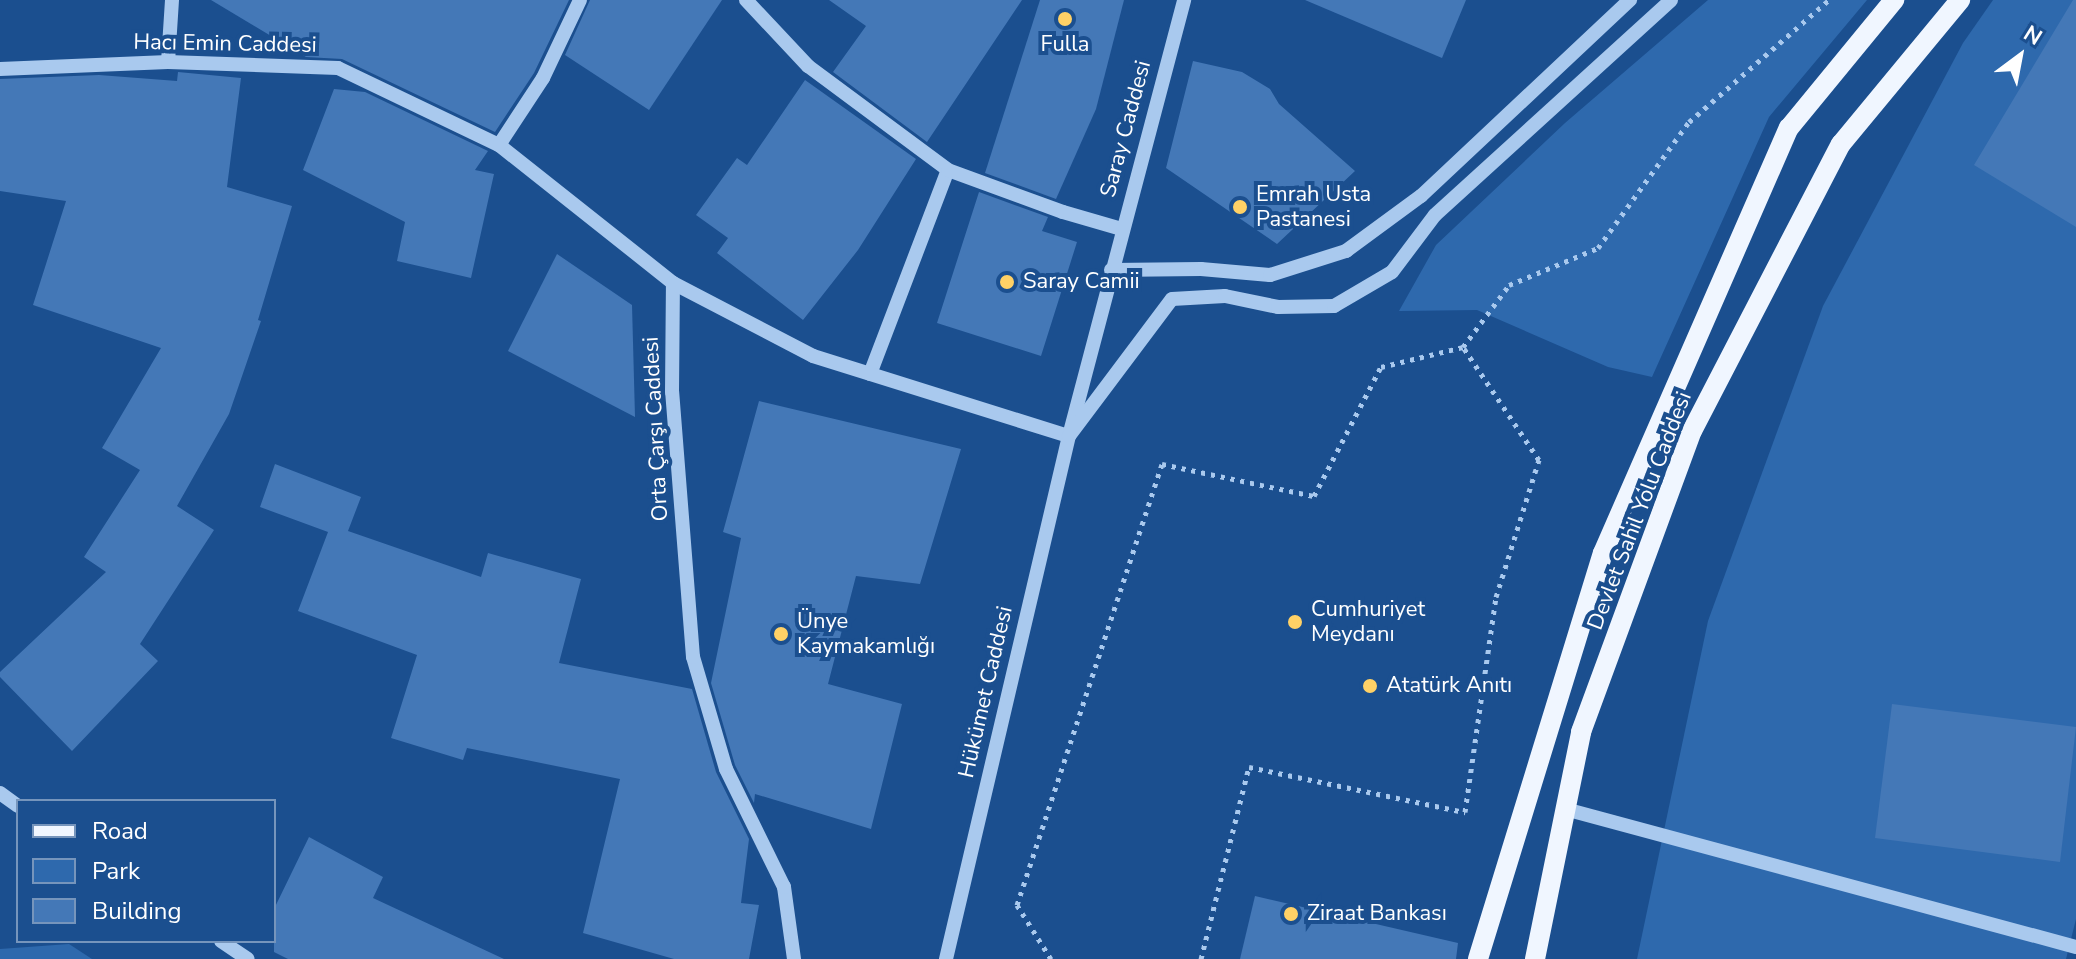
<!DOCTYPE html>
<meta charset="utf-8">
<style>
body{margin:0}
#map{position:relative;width:2076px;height:959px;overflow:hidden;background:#1b4f8f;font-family:"Nunito Sans",sans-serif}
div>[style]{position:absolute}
.green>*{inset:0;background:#2e69ad}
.building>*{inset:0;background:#4478b7}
.path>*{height:5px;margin-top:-2.5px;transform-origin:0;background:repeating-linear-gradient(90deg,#a9c9ee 0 4px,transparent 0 10px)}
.minor>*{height:14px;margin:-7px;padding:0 7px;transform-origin:7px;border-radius:7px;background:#a9c9ee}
.major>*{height:20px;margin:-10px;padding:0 10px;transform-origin:10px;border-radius:10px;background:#f0f6ff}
.dots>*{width:22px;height:22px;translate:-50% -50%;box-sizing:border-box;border:4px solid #1b4f8f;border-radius:50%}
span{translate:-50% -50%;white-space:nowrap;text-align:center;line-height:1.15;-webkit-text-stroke:8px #1b4f8f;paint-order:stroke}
.street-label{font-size:22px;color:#fff}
.poi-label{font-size:22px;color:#fff}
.left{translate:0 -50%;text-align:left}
.legend{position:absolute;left:16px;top:799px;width:260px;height:144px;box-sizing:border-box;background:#1b4f8f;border:2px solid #7695bc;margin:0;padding:10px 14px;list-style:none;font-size:24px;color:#fff}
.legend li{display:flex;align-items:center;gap:16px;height:40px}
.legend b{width:40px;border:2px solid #7695bc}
.north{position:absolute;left:1980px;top:16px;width:80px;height:80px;-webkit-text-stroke:6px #1b4f8f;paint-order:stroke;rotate:32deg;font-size:22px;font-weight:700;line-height:32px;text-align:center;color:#fff}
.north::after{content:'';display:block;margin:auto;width:28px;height:36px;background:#fff;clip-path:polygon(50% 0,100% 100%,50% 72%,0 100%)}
</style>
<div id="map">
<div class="green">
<div style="clip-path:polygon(1708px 0,1867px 0,1769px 117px,1652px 377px,1608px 367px,1477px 310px,1399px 311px,1436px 245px,1565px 123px)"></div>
<div style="clip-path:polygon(1993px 0,2076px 0,2076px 919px,2066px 959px,1637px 959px,1708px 621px,1823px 306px,1963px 43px)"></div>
<div style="clip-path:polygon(69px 944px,92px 959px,0 959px,0 949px)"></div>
</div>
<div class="building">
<div style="clip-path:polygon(211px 0,569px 0,534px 73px,495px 132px,342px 59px,306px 57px)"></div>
<div style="clip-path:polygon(590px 0,722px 0,649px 110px,565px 55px)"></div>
<div style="clip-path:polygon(829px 0,1022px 0,927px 142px,833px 72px,866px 26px)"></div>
<div style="clip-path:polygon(1040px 0,1124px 0,1096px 109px,1056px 199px,985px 173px)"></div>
<div style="clip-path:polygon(1305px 0,1466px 0,1442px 58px)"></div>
<div style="clip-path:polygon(2073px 0,2076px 0,2076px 227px,1974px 165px)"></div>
<div style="clip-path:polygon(1193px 61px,1242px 72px,1270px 89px,1279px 104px,1355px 171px,1277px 244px,1166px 168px)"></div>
<div style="clip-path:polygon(178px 72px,241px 78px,227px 187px,292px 206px,258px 320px,261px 321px,229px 414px,177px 506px,214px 530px,140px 644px,158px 661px,72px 751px,0 677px,0 672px,106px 572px,84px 557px,140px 470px,102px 448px,161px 348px,33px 305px,66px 201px,0 191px,0 79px,99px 75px,177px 81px)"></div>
<div style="clip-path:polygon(805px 80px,916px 159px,858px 250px,803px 320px,717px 253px,728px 238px,696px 215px,737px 158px,747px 165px)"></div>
<div style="clip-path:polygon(334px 89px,365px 92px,488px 151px,475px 170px,494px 174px,471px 278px,397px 261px,405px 222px,303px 170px)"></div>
<div style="clip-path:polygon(979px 192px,1048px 217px,1042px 231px,1077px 242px,1041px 356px,937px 323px)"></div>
<div style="clip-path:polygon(557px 254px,632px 305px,635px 417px,508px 351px)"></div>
<div style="clip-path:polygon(759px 401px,961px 449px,920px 584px,856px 576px,828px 684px,902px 704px,871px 829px,755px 794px,754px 803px,735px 765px,711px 683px,741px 538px,723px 532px)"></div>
<div style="clip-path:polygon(275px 464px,361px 497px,348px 531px,481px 577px,488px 553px,581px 579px,559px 663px,692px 689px,716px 772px,749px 839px,741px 903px,759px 905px,749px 959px,674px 959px,583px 933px,620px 779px,467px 748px,463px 760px,391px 738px,417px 655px,298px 611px,328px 532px,260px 507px)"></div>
<div style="clip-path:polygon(1892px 704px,2076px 727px,2060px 862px,1875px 838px)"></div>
<div style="clip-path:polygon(309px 837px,383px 877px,373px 898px,504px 959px,288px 959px,274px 952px,274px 909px)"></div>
<div style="clip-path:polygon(1255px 896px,1458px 943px,1456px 959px,1240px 959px)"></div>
</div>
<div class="path">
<div style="left:1051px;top:959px;width:64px;rotate:-122.2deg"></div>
<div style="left:1017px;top:905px;width:464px;rotate:-71.8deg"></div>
<div style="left:1162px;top:464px;width:155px;rotate:11.9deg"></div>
<div style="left:1314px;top:496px;width:145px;rotate:-62.6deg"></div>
<div style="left:1381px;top:367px;width:84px;rotate:-13.7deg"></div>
<div style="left:1463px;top:347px;width:77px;rotate:-53.4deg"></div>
<div style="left:1509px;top:285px;width:96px;rotate:-22.6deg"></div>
<div style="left:1598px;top:248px;width:155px;rotate:-54.2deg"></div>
<div style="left:1689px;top:122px;width:186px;rotate:-41.1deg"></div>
<div style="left:1201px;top:959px;width:198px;rotate:-76deg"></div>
<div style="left:1249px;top:767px;width:221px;rotate:11.8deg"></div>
<div style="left:1465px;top:812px;width:217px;rotate:-81.8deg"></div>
<div style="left:1496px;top:597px;width:144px;rotate:-72.6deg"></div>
<div style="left:1539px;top:460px;width:136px;rotate:-123.9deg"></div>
</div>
<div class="minor">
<div style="left:746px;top:0;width:91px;rotate:46.8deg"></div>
<div style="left:808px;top:66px;width:174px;rotate:36.6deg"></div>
<div style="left:168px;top:62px;width:62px;rotate:-86.3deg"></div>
<div style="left:0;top:69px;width:168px;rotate:-2.4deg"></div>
<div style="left:168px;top:62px;width:170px;rotate:2deg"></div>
<div style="left:338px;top:68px;width:178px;rotate:25.6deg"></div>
<div style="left:499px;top:145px;width:222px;rotate:38.4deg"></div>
<div style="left:499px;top:145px;width:80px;rotate:-56.7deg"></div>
<div style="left:543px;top:78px;width:86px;rotate:-64.6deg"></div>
<div style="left:1111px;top:270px;width:90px;rotate:-0.6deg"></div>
<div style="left:1201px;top:269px;width:69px;rotate:5deg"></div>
<div style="left:1270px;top:275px;width:80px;rotate:-17.5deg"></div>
<div style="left:1346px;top:251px;width:93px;rotate:-36.3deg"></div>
<div style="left:1421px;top:196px;width:287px;rotate:-43.2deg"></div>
<div style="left:870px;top:374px;width:218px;rotate:-69.1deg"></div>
<div style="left:948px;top:170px;width:122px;rotate:20.1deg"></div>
<div style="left:1063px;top:212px;width:61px;rotate:16.1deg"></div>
<div style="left:0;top:793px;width:22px;rotate:36deg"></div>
<div style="left:1565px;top:809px;width:529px;rotate:15.11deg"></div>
<div style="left:221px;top:941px;width:32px;rotate:34deg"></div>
<div style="left:794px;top:959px;width:73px;rotate:-97.9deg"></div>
<div style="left:784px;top:887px;width:131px;rotate:-116.2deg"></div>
<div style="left:726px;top:769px;width:117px;rotate:-106.4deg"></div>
<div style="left:693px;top:657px;width:266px;rotate:-94.5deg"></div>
<div style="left:672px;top:392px;width:109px;rotate:-89.5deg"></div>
<div style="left:673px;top:283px;width:158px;rotate:27.5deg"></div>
<div style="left:813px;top:356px;width:268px;rotate:17.4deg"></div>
<div style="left:1069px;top:436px;width:451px;rotate:-75.2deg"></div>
<div style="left:946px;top:959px;width:537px;rotate:-76.77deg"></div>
<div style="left:1069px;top:436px;width:171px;rotate:-53.1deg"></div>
<div style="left:1172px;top:299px;width:53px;rotate:-3.2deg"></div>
<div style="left:1225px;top:296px;width:54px;rotate:11.7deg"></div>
<div style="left:1278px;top:307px;width:56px;rotate:-1deg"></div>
<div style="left:1334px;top:306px;width:67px;rotate:-30.4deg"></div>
<div style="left:1392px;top:272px;width:71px;rotate:-53deg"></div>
<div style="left:1435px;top:215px;width:319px;rotate:-42.3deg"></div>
</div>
<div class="major">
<div style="left:1478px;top:959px;width:425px;rotate:-72.9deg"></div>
<div style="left:1603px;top:553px;width:464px;rotate:-66.4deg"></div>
<div style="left:1789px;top:128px;width:166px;rotate:-50.6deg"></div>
<div style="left:1535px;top:959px;width:232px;rotate:-78.5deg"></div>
<div style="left:1581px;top:732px;width:321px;rotate:-69.8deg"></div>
<div style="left:1692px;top:431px;width:323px;rotate:-62.6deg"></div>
<div style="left:1841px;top:144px;width:187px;rotate:-50.4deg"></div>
</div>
<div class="dots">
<div style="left:1065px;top:19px;background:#ffd166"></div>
<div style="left:1240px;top:207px;background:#ffd166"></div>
<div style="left:1007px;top:282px;background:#ffd166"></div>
<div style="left:1295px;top:622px;background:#ffd166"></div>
<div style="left:781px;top:634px;background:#ffd166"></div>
<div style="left:1370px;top:686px;background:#ffd166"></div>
<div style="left:1291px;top:914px;background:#ffd166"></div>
</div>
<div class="street-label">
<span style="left:225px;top:44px;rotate:1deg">Hacı Emin Caddesi</span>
<span style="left:1126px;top:129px;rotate:-75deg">Saray Caddesi</span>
<span style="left:656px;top:429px;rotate:-93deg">Orta Çarşı Caddesi</span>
<span style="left:1640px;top:511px;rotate:-69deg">Devlet Sahil Yolu Caddesi</span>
<span style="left:986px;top:692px;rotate:-77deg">Hükümet Caddesi</span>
</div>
<div class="poi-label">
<span style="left:1065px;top:45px">Fulla</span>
<span class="left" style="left:1256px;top:207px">Emrah Usta<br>Pastanesi</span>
<span class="left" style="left:1023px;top:282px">Saray Camii</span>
<span class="left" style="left:1311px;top:622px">Cumhuriyet<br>Meydanı</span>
<span class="left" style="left:797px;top:634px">Ünye<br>Kaymakamlığı</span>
<span class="left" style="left:1386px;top:686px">Atatürk Anıtı</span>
<span class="left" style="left:1307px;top:914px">Ziraat Bankası</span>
</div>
<ul class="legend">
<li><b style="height:10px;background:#f0f6ff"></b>Road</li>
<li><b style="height:22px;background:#2e69ad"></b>Park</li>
<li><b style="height:22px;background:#4478b7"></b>Building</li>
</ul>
<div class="north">N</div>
</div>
